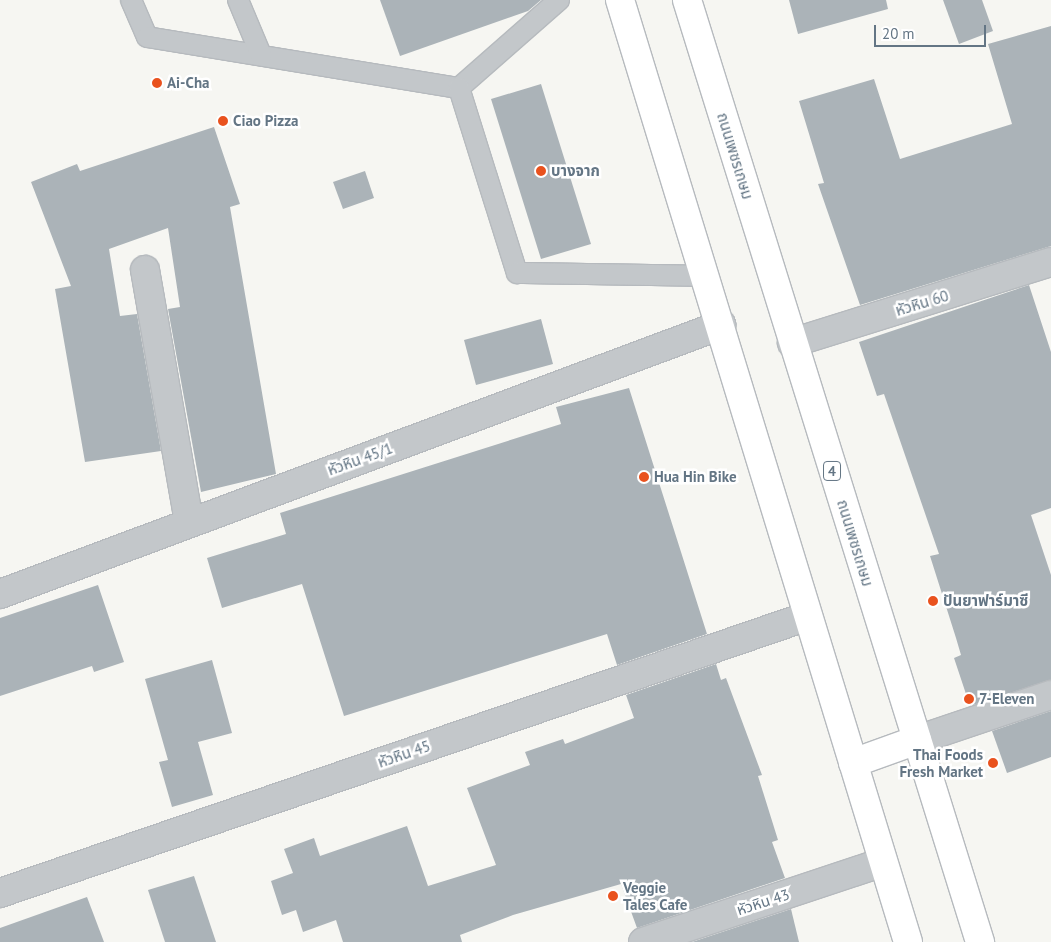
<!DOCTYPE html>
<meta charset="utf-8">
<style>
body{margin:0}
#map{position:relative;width:1051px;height:942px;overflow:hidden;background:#f6f6f2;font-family:"PT Sans","Noto Sans Thai",sans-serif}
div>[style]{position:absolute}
.building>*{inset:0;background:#abb3b8}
.roads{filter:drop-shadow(1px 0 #b6babe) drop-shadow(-1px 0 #b6babe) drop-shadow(0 1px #b6babe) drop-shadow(0 -1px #b6babe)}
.lane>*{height:20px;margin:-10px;padding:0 10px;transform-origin:10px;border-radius:10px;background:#c3c7ca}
.street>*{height:28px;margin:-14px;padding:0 14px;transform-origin:14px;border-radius:14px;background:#c3c7ca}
.primary>*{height:28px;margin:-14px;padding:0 14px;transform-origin:14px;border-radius:14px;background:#fff}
.dots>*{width:14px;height:14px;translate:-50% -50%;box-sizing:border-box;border:2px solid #fff;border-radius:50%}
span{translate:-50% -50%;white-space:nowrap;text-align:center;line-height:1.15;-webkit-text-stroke:5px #fff;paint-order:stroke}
.shield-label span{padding:1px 4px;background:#fff;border:1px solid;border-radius:4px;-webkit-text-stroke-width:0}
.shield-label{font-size:14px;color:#637584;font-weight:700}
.poi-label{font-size:15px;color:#637584;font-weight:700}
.left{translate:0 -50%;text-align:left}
.right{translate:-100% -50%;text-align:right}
.street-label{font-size:15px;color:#637584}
.scale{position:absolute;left:874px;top:25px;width:112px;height:22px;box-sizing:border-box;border:2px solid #637584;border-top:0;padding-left:6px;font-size:15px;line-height:18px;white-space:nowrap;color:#637584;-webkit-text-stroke:4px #fff;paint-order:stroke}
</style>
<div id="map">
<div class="building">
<div style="clip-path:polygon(380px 0,541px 0,528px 11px,400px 56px)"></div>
<div style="clip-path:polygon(789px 0,886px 0,888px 9px,798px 34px)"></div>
<div style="clip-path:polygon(943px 0,982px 0,993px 31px,959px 44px)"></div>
<div style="clip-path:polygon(1051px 26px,1051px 246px,860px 305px,818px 184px,824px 183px,799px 101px,874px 79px,900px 159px,1012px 124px,988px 44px)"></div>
<div style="clip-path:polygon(541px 84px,591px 244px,541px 259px,491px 99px)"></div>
<div style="clip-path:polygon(214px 127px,240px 204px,230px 207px,276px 474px,201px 492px,168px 309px,180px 307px,168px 228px,109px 249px,120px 316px,137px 314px,161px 451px,85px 462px,55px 289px,71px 286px,31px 182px,77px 164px,80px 171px)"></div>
<div style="clip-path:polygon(365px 171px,374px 198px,343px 209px,333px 182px)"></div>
<div style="clip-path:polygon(1029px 285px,1051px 352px,1051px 508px,1031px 515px,1051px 575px,1051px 680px,970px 706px,954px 658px,961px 655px,956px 638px,930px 556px,939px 554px,884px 394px,877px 396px,859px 342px)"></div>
<div style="clip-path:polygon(541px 319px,553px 364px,476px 385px,464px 340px)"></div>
<div style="clip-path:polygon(629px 388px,707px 634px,617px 665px,607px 634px,344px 716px,302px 584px,222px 608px,207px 558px,286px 534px,280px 513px,561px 424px,556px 407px)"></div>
<div style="clip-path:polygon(98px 585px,124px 662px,94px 672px,92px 666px,0 696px,0 618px)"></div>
<div style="clip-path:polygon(212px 660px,232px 733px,198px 742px,213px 795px,172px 807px,159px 762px,168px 760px,145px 679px)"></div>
<div style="clip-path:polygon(716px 664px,721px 680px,726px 678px,762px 775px,758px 776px,778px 840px,772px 842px,785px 878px,637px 928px,621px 884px,513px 915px,460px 935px,462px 942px,343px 942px,336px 920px,303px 932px,296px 910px,282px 915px,271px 881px,293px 873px,284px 849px,314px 838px,320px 856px,407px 826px,428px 886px,496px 865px,467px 788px,530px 765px,525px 752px,563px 739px,565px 744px,634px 718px,626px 695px)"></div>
<div style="clip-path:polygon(1051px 711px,1051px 757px,1007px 773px,992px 731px)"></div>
<div style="clip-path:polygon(194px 876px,216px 942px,165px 942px,148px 890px)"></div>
<div style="clip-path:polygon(87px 897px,104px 942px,0 942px,0 928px)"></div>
<div style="clip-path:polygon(791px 909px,799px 942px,692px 942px)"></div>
</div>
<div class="roads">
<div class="lane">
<div style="left:131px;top:0;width:40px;rotate:66.6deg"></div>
<div style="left:147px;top:37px;width:316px;rotate:9.3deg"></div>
<div style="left:238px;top:0;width:60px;rotate:67.3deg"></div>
<div style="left:559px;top:0;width:133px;rotate:138.7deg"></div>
<div style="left:459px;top:88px;width:194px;rotate:72.6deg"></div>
<div style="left:517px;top:273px;width:188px;rotate:0.9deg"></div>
</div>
<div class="street">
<div style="left:145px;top:270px;width:256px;rotate:80.1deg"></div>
<div style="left:792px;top:343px;width:271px;rotate:-17.4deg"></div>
<div style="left:0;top:594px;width:770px;rotate:-20.46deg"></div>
<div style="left:917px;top:740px;width:141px;rotate:-18.6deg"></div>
<div style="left:0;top:893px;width:854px;rotate:-18.92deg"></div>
<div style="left:643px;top:942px;width:253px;rotate:-18.4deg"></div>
</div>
<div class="primary">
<div style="left:620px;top:0;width:985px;rotate:73deg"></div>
<div style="left:687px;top:0;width:987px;rotate:72.72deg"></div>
<div style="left:853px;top:763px;width:68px;rotate:-19.8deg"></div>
</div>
</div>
<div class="dots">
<div style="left:157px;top:83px;background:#e9521e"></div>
<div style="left:223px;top:121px;background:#e9521e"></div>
<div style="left:541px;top:171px;background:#e9521e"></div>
<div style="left:644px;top:477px;background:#e9521e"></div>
<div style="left:933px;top:601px;background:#e9521e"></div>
<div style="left:969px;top:699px;background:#e9521e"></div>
<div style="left:993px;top:763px;background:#e9521e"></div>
<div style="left:613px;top:896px;background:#e9521e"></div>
</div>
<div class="shield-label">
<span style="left:832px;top:471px">4</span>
</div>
<div class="poi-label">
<span class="left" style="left:167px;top:83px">Ai-Cha</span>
<span class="left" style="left:233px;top:121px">Ciao Pizza</span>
<span class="left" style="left:551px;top:171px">บางจาก</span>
<span class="left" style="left:654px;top:477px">Hua Hin Bike</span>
<span class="left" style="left:943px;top:601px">ปันยาฟาร์มาซี</span>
<span class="left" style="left:979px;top:699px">7-Eleven</span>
<span class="right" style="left:983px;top:763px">Thai Foods<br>Fresh Market</span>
<span class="left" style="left:623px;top:896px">Veggie<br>Tales Cafe</span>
</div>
<div class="street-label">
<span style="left:735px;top:156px;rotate:73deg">ถนนเพชรเกษม</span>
<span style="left:922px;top:303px;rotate:-17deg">หัวหิน 60</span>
<span style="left:360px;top:459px;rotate:-20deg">หัวหิน 45/1</span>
<span style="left:855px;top:543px;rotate:73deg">ถนนเพชรเกษม</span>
<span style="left:404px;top:754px;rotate:-19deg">หัวหิน 45</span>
<span style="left:763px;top:902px;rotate:-18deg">หัวหิน 43</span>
</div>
<div class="scale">20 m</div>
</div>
